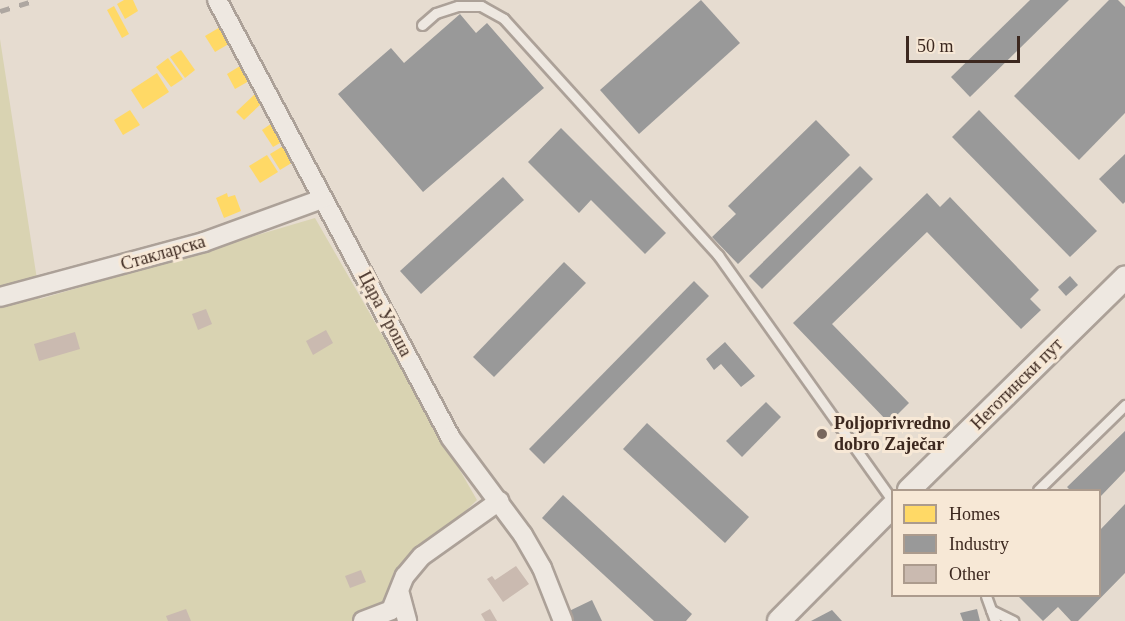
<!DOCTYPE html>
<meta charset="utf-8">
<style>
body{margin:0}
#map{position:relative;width:1125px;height:621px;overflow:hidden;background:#e6dcd0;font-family:Georgia,serif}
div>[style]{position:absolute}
.green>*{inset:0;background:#d9d3b2}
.homes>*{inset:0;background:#ffd966}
.industry>*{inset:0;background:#999}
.building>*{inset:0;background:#cabab0}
.roads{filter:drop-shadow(2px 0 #aca198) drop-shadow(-2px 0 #aca198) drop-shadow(0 2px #aca198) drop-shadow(0 -2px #aca198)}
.service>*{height:9px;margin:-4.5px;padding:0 4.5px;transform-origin:4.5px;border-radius:4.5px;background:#eee8e1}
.minor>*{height:18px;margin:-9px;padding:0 9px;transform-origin:9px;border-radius:9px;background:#eee8e1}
.tertiary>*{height:22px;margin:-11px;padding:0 11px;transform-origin:11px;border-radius:11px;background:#eee8e1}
.rail>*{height:4.5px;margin-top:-2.25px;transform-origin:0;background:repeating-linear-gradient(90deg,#aea7a1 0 10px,transparent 0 20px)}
.dots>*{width:16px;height:16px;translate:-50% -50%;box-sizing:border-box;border:3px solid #f7e8d6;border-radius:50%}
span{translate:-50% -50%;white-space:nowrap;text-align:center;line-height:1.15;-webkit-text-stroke:6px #f7e8d6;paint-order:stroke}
.street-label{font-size:18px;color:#3c281f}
.poi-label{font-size:18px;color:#3c281f;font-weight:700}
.left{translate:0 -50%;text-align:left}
.legend{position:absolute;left:891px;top:489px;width:210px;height:108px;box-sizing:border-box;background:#f7e8d6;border:2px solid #ac9b8d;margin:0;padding:8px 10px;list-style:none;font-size:18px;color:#3c281f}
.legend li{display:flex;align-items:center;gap:12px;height:30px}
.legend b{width:30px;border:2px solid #ac9b8d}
.scale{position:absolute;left:906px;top:36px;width:114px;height:27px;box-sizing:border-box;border:3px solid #3c281f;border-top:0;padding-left:8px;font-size:18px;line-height:21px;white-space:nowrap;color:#3c281f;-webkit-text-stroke:4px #f7e8d6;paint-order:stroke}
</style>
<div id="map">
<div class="green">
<div style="clip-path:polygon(0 39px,40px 299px,315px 218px,477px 500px,398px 576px,396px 621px,0 621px)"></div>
</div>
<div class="homes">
<div style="clip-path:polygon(124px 0,133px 0,138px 11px,125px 19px,117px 4px)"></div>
<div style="clip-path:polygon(114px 6px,129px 34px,122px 38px,107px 10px)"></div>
<div style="clip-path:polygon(222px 26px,232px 42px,215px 52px,205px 36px)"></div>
<div style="clip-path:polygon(181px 50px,195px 70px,185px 78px,170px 57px)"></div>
<div style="clip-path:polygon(168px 58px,183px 79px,171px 87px,156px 67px)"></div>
<div style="clip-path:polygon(240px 66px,249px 81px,235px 89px,227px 74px)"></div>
<div style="clip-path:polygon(157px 73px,169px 92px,143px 109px,131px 90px)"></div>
<div style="clip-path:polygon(255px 94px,263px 102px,244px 120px,236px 112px)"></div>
<div style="clip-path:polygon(130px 110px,140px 125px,123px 135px,114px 120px)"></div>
<div style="clip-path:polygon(275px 121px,287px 139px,273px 147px,262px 130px)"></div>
<div style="clip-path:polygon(288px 143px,298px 159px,280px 170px,270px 154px)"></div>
<div style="clip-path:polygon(267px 155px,278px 172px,260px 183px,249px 166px)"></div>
<div style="clip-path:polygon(227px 193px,228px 197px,235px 195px,241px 211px,224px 218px,216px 198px)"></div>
</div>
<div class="industry">
<div style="clip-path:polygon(701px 0,740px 43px,639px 134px,600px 90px)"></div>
<div style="clip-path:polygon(1030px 0,1069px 0,970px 97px,951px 77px)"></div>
<div style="clip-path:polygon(1109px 0,1118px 0,1125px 7px,1125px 113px,1079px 160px,1014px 96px)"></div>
<div style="clip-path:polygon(460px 14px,476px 33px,487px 23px,544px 88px,423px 192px,338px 94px,391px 48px,404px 63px)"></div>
<div style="clip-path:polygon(979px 110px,1097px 231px,1070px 257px,952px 137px)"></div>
<div style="clip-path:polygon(816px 120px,850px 155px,738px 264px,712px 237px,736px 214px,728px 206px)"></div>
<div style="clip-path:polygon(561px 128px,666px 233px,645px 254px,591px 200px,579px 213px,528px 162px)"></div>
<div style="clip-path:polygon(1125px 154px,1125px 202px,1123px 204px,1099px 179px)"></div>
<div style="clip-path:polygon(860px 166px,873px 179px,762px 289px,749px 276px)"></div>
<div style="clip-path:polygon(503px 177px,524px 200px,421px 294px,400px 271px)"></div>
<div style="clip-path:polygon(927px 193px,940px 207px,950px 197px,1039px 290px,1030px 299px,1041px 310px,1021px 329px,927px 232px,832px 324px,909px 403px,889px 423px,793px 323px)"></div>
<div style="clip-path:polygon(564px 262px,586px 283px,494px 377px,473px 357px)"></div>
<div style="clip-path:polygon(1070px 276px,1078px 285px,1066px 296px,1058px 287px)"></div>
<div style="clip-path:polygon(694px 281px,709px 296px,544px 464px,529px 449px)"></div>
<div style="clip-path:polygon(725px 342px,755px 376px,741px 387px,721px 364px,714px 370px,706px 359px)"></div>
<div style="clip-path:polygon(766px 402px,781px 417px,742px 457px,726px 441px)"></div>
<div style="clip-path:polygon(647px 423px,749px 517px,725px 543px,623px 449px)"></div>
<div style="clip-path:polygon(1125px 431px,1125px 471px,1100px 497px,1100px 490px,1070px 490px,1067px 487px)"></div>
<div style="clip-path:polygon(563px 495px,692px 614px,686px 621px,654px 621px,542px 518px)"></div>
<div style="clip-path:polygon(1125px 504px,1125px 573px,1078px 621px,1071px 621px,1058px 607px,1043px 621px,1018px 596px,1100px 596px,1100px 530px)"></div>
<div style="clip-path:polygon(592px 600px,602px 621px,569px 621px,565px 613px)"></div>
<div style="clip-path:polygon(977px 609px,980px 621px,963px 621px,960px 613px)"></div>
<div style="clip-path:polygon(832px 610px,842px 621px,811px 621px)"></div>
</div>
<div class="building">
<div style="clip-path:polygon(206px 309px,212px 324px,198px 330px,192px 314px)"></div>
<div style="clip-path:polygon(326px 330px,333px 343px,313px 355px,306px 341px)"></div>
<div style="clip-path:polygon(75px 332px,80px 349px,39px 361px,34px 344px)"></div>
<div style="clip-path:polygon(516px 566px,529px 584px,503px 602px,487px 579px,492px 576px,495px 580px)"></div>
<div style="clip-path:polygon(361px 570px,366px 582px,350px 588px,345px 576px)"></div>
<div style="clip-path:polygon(186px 609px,191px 621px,168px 621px,166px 616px)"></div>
<div style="clip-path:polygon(490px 609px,497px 621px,485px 621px,481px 614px)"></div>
</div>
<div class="roads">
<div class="service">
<div style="left:422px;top:25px;width:18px;rotate:-41deg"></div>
<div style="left:436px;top:13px;width:23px;rotate:-18deg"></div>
<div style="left:458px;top:6px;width:23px"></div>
<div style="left:481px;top:6px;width:26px;rotate:29deg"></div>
<div style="left:504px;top:19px;width:319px;rotate:47.8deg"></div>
<div style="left:718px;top:255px;width:301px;rotate:54.6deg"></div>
<div style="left:1038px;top:490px;width:122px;rotate:-44.3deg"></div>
<div style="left:986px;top:596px;width:27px;rotate:70deg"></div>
<div style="left:991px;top:610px;width:25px;rotate:26deg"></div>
</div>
<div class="minor">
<div style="left:217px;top:0;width:495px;rotate:61.9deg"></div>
<div style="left:450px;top:437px;width:122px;rotate:53.3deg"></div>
<div style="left:523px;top:535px;width:38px;rotate:60deg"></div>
<div style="left:542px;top:568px;width:57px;rotate:68.4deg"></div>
<div style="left:0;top:297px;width:211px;rotate:-15.1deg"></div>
<div style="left:204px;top:242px;width:126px;rotate:-20deg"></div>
<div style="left:400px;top:594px;width:28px;rotate:75deg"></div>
<div style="left:363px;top:621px;width:30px;rotate:-21deg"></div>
<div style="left:391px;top:610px;width:37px;rotate:-68deg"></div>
<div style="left:405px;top:576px;width:26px;rotate:-50deg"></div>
<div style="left:422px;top:556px;width:95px;rotate:-35.5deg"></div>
</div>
<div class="tertiary">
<div style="left:909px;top:490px;width:303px;rotate:-44.5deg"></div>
<div style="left:779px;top:621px;width:161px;rotate:-45.3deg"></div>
</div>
</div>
<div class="rail">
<div style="left:0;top:11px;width:39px;rotate:-17deg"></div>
</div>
<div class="dots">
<div style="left:822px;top:434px;background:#78675d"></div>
</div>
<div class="street-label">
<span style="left:163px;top:253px;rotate:-16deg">Стакларска</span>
<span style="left:385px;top:314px;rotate:62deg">Цара Уроша</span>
<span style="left:1017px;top:384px;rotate:-45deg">Неготински пут</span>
</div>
<div class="poi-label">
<span class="left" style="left:834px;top:434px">Poljoprivredno<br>dobro Zaječar</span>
</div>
<ul class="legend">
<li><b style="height:16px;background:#ffd966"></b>Homes</li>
<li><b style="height:16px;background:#999"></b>Industry</li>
<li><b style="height:16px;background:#cabab0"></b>Other</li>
</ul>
<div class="scale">50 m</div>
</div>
